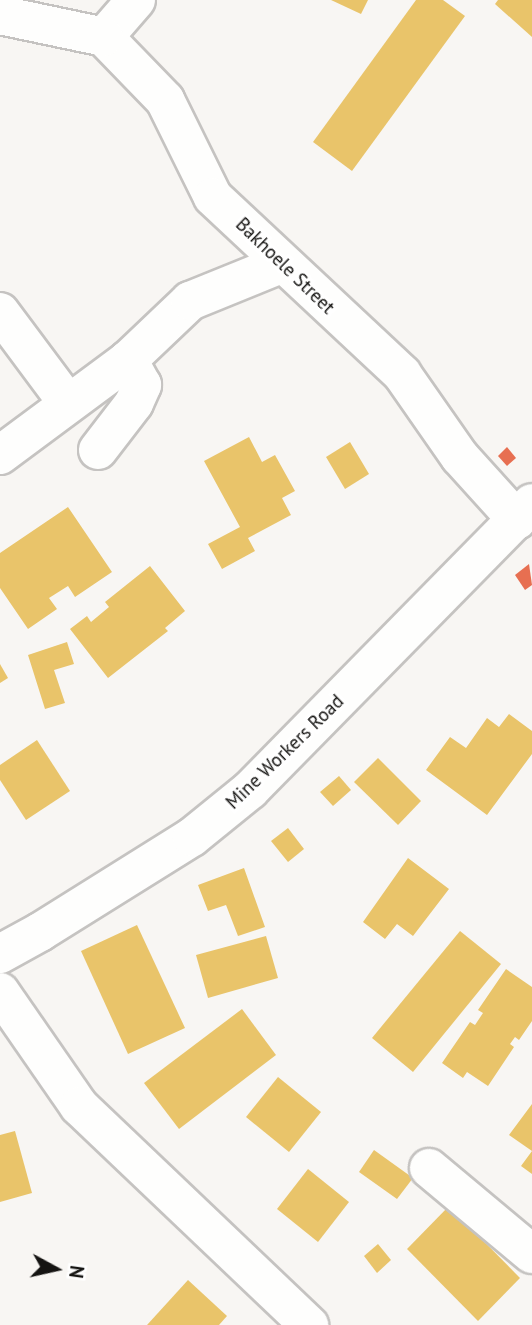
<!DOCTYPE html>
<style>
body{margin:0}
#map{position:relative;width:532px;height:1325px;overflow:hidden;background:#f8f6f3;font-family:"PT Sans",sans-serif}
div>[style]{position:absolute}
.homes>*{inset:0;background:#e9c46a}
.shops>*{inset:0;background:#e76f51}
.roads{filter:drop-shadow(2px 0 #c5c3c1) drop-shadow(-2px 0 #c5c3c1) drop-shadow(0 2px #c5c3c1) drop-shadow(0 -2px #c5c3c1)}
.minor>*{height:38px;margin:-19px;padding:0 19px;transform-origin:19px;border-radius:19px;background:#fefefd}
span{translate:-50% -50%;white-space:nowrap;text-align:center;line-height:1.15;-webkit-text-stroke:7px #fff;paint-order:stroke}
.street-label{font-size:19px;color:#151412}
.north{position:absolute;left:21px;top:1234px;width:70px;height:70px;-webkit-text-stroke:5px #fff;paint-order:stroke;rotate:98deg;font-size:19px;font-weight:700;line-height:28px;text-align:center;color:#151412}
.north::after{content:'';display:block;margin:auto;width:24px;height:32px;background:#151412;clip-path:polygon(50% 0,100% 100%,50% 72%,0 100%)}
</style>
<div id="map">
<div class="homes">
<div style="clip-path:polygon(331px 0,368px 0,361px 14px)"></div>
<div style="clip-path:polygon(416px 0,443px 0,465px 16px,352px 171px,313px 142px)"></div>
<div style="clip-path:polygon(498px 0,532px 0,532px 37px,495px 4px)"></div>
<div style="clip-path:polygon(249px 437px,262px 462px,275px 455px,295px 491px,282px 498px,291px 515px,248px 538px,255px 551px,222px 569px,208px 544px,240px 527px,204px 461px)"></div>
<div style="clip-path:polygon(350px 442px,369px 474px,345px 489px,326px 457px)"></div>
<div style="clip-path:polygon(68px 507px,112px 572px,75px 597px,68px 586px,49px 598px,57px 609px,28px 629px,0 588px,0 553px)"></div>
<div style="clip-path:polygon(150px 566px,185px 611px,165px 628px,168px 631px,108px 678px,70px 629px,87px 616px,91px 622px,109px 607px,105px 602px)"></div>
<div style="clip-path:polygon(67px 642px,74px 664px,54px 670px,65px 703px,45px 709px,28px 655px)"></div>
<div style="clip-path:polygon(0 664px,8px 678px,0 683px)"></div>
<div style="clip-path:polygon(509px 714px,532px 731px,532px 754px,487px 815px,426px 770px,450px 737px,466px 748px,487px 718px,499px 727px)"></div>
<div style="clip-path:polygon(37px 740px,70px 791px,26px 820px,0 780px,0 765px)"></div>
<div style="clip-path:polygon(378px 758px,421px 801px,398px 825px,354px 782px)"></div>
<div style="clip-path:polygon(339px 776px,351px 790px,333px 806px,320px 792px)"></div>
<div style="clip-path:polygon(288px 828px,304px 849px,288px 862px,271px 841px)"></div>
<div style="clip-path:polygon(408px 858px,449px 889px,413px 936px,397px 924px,385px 939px,363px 922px)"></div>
<div style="clip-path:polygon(244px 868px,265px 927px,238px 936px,226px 905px,208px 911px,198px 885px)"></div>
<div style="clip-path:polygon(137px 925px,185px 1028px,128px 1054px,81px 951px)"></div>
<div style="clip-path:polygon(460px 931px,501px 964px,413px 1072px,372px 1038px)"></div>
<div style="clip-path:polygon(266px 936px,278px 978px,208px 998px,196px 955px)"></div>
<div style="clip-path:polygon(506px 969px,532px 987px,532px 1021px,519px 1040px,515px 1037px,510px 1044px,514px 1047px,488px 1086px,467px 1072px,463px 1078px,442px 1063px,470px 1022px,475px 1025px,483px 1013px,478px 1010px)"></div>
<div style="clip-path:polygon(242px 1009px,276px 1055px,179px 1129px,144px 1083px)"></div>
<div style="clip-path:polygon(278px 1077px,321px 1112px,289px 1152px,246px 1117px)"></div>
<div style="clip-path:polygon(532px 1104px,532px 1174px,521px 1166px,532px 1151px,509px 1135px)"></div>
<div style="clip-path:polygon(15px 1131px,32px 1193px,0 1202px,0 1135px)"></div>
<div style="clip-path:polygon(374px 1150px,413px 1178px,397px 1199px,359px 1172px)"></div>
<div style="clip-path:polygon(308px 1169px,349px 1202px,318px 1242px,277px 1209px)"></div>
<div style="clip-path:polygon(449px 1206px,520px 1278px,478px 1321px,407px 1249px)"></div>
<div style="clip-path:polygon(378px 1244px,391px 1260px,377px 1273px,364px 1256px)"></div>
<div style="clip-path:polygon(188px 1280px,227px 1316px,219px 1325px,147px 1325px)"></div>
</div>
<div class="shops">
<div style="clip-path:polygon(507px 447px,516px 458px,507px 466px,498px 456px)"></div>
<div style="clip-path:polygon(529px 564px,532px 585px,525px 590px,515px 575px)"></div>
</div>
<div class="roads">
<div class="minor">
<div style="left:136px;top:0;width:49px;rotate:130.9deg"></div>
<div style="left:104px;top:37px;width:88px;rotate:45.9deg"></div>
<div style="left:165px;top:100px;width:108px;rotate:63.7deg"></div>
<div style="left:213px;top:197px;width:259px;rotate:43.1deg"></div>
<div style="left:402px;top:374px;width:101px;rotate:55.1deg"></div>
<div style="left:460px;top:457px;width:85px;rotate:47.9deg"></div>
<div style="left:0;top:15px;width:106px;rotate:11.9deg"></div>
<div style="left:0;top:312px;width:112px;rotate:53.3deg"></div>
<div style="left:98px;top:450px;width:59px;rotate:-52.5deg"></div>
<div style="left:134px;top:403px;width:20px;rotate:-66deg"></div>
<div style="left:142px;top:385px;width:29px;rotate:-119deg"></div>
<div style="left:0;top:455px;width:159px;rotate:-36.6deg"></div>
<div style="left:128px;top:360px;width:86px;rotate:-43.6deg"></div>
<div style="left:190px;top:301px;width:98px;rotate:-22.1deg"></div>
<div style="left:0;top:954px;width:46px;rotate:-28.8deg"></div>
<div style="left:40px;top:932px;width:179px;rotate:-32deg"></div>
<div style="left:192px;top:837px;width:75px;rotate:-39deg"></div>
<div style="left:250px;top:790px;width:402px;rotate:-45.5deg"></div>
<div style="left:0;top:992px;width:139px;rotate:55.3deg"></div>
<div style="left:79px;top:1106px;width:318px;rotate:43.6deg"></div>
<div style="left:429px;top:1168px;width:134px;rotate:39.9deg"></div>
</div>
</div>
<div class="street-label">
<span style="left:285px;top:266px;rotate:44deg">Bakhoele Street</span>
<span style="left:285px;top:752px;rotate:-44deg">Mine Workers Road</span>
</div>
<div class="north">N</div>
</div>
